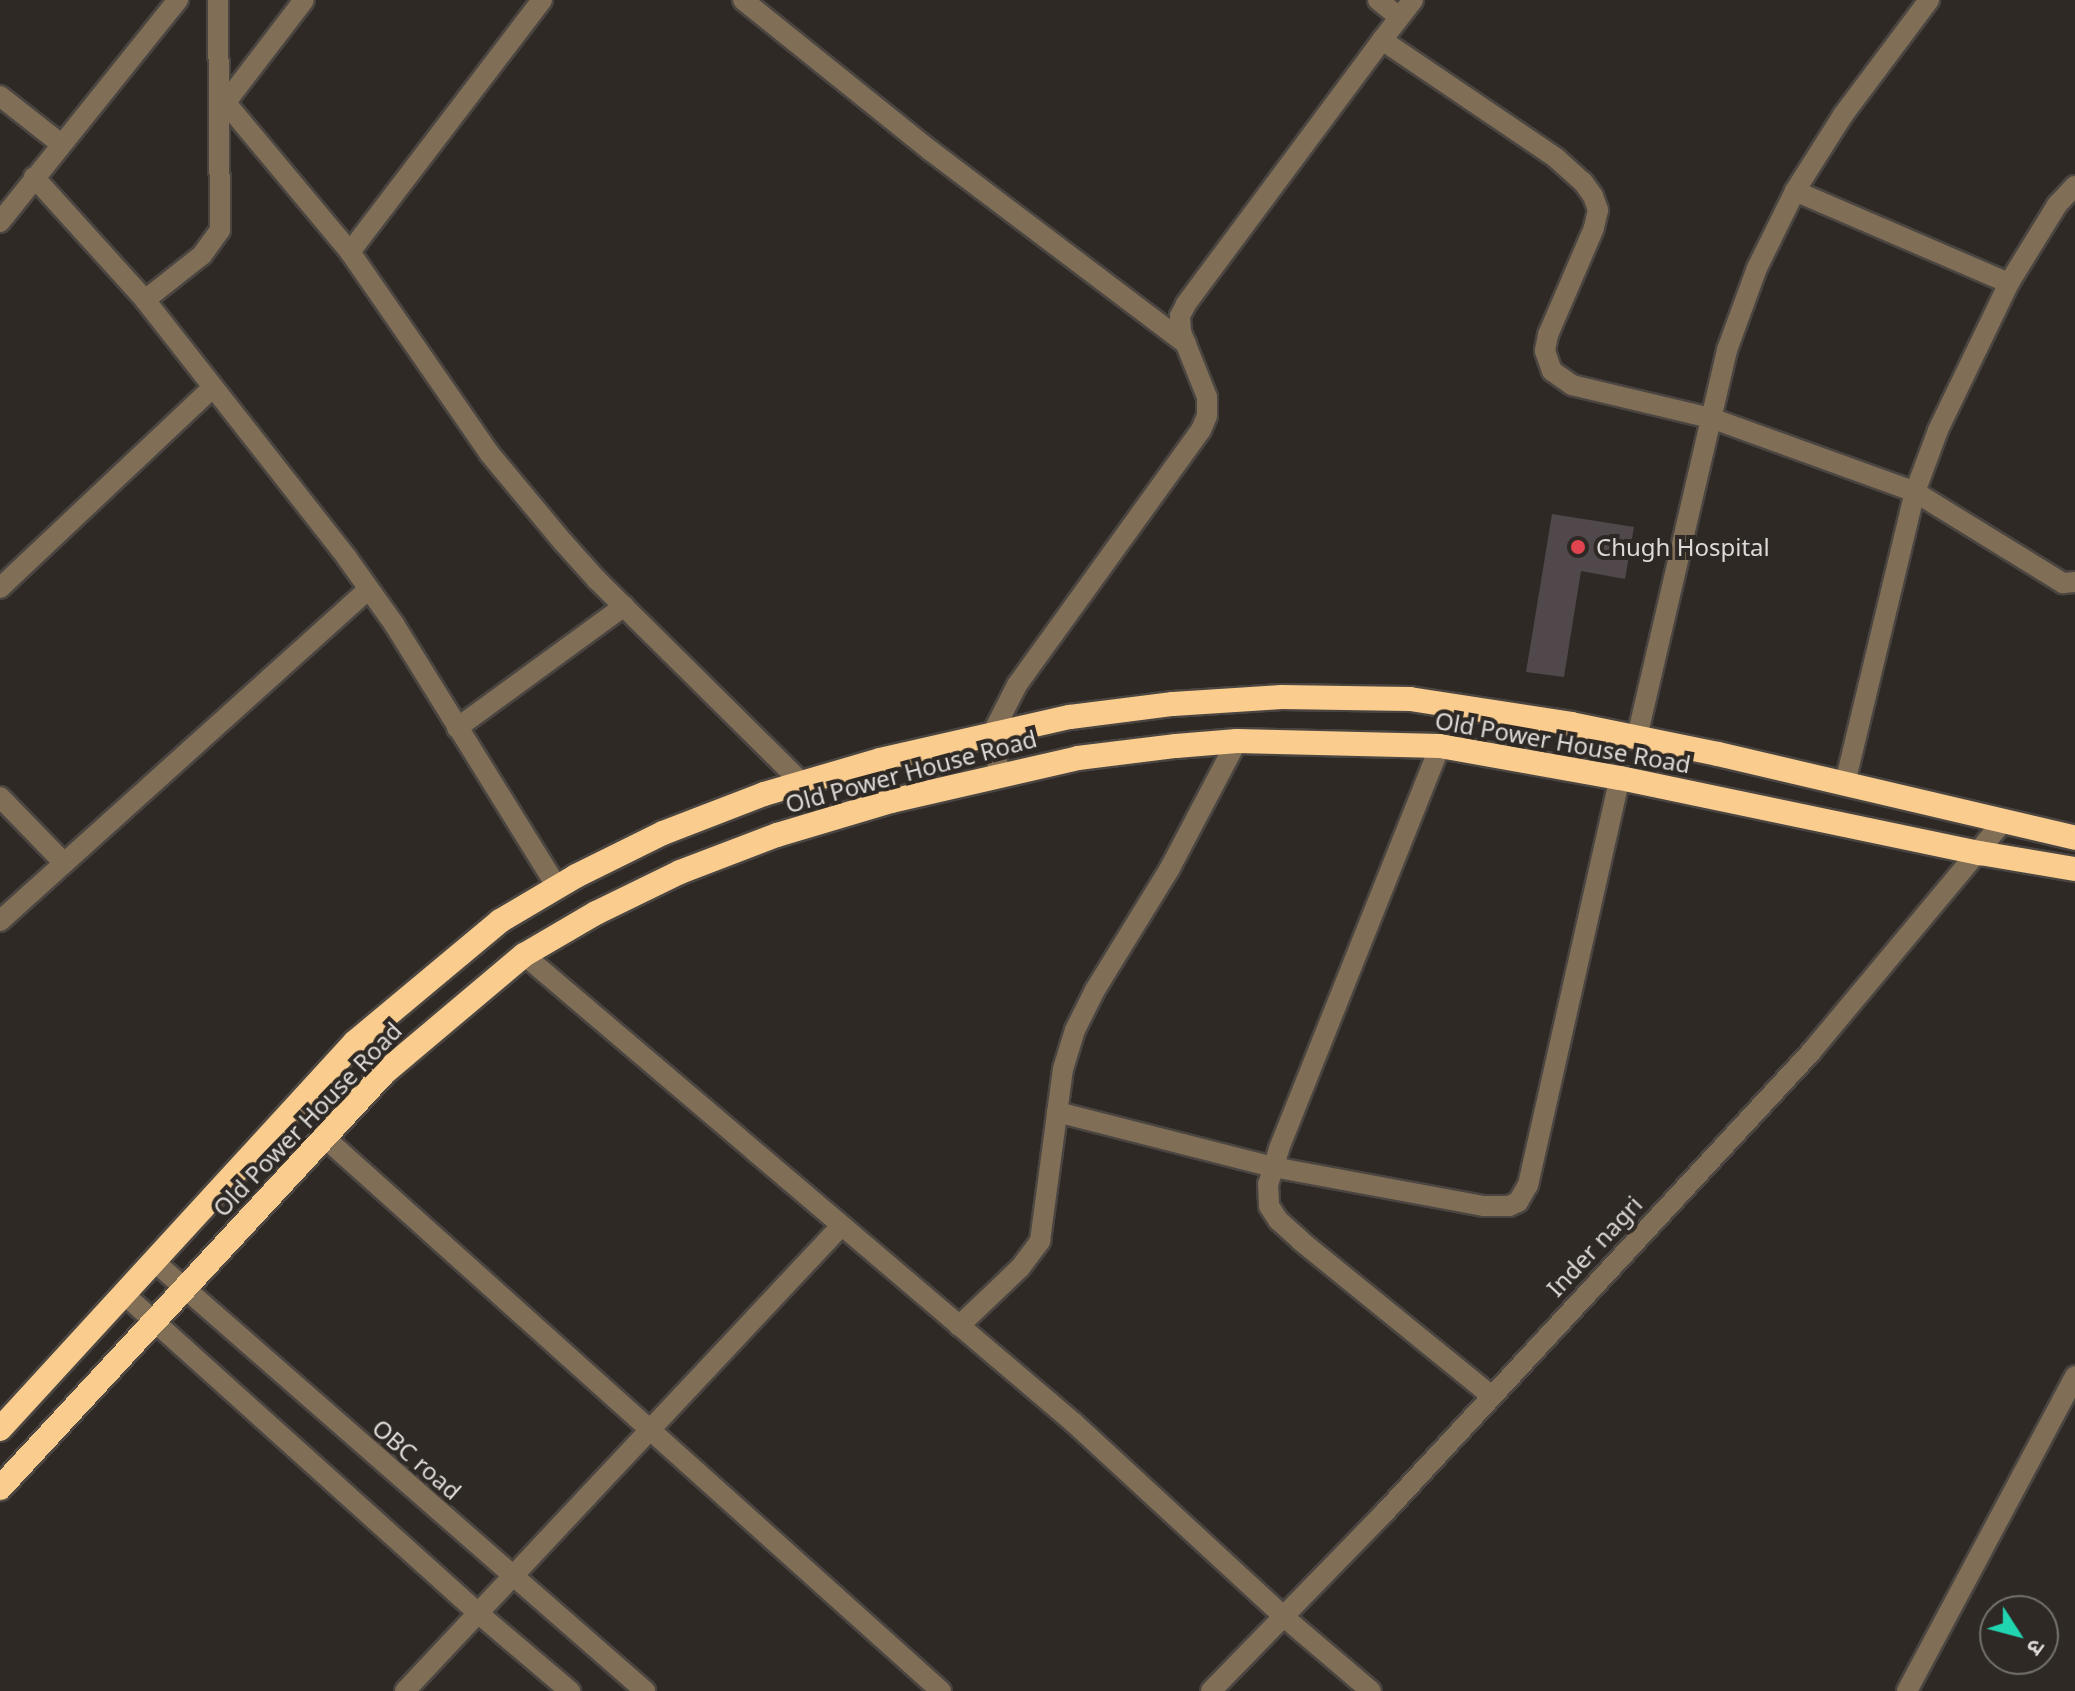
<!DOCTYPE html>
<meta charset="utf-8">
<style>
body{margin:0}
#map{position:relative;width:2075px;height:1691px;overflow:hidden;background:#2e2925;font-family:"Noto Sans","Noto Sans Devanagari",sans-serif}
div>[style]{position:absolute}
.building>*{inset:0;background:#50484b}
.roads{filter:drop-shadow(2px 0 #4a4541) drop-shadow(-2px 0 #4a4541) drop-shadow(0 2px #4a4541) drop-shadow(0 -2px #4a4541)}
.minor>*{height:20px;margin:-10px;padding:0 10px;transform-origin:10px;border-radius:10px;background:#816e56}
.highway>*{height:24px;margin:-12px;padding:0 12px;transform-origin:12px;border-radius:12px;background:#facd8f}
.dots>*{width:22px;height:22px;translate:-50% -50%;box-sizing:border-box;border:4px solid #2e2925;border-radius:50%}
span{translate:-50% -50%;white-space:nowrap;text-align:center;line-height:1.15;-webkit-text-stroke:8px #2e2925;paint-order:stroke}
.poi-label{font-size:24px;color:#dddad7}
.left{translate:0 -50%;text-align:left}
.street-label{font-size:24px;color:#dddad7}
.north{position:absolute;left:1979px;top:1595px;width:80px;height:80px;box-sizing:border-box;background:#2e2925;border:2px solid #74706c;border-radius:50%;rotate:126deg;font-size:22px;font-weight:700;line-height:32px;text-align:center;color:#dddad7}
.north::after{content:'';display:block;margin:auto;width:28px;height:36px;background:#20d5b0;clip-path:polygon(50% 0,100% 100%,50% 72%,0 100%)}
</style>
<div id="map">
<div class="building">
<div style="clip-path:polygon(1552px 514px,1634px 527px,1625px 579px,1581px 571px,1564px 677px,1526px 672px)"></div>
</div>
<div class="roads">
<div class="minor">
<div style="left:743px;top:0;width:241px;rotate:38.8deg"></div>
<div style="left:931px;top:151px;width:320px;rotate:37.1deg"></div>
<div style="left:1378px;top:0;width:27px;rotate:39deg"></div>
<div style="left:1413px;top:0;width:51px;rotate:127.8deg"></div>
<div style="left:1382px;top:40px;width:210px;rotate:34.1deg"></div>
<div style="left:1556px;top:158px;width:36px;rotate:42deg"></div>
<div style="left:1583px;top:182px;width:17px;rotate:54deg"></div>
<div style="left:1593px;top:196px;width:15px;rotate:70deg"></div>
<div style="left:1598px;top:210px;width:18px;rotate:103deg"></div>
<div style="left:1594px;top:228px;width:116px;rotate:113.3deg"></div>
<div style="left:1548px;top:335px;width:16px;rotate:101deg"></div>
<div style="left:1545px;top:351px;width:21px;rotate:71deg"></div>
<div style="left:1552px;top:371px;width:24px;rotate:35deg"></div>
<div style="left:1572px;top:385px;width:143px;rotate:13.4deg"></div>
<div style="left:1711px;top:418px;width:217px;rotate:19.9deg"></div>
<div style="left:1915px;top:492px;width:174px;rotate:31.6deg"></div>
<div style="left:2063px;top:583px;width:12px;rotate:-5deg"></div>
<div style="left:0;top:96px;width:78px;rotate:38.2deg"></div>
<div style="left:220px;top:96px;width:203px;rotate:50.2deg"></div>
<div style="left:350px;top:252px;width:244px;rotate:55.3deg"></div>
<div style="left:489px;top:453px;width:116px;rotate:50.3deg"></div>
<div style="left:563px;top:542px;width:51px;rotate:48.2deg"></div>
<div style="left:597px;top:580px;width:289px;rotate:44.7deg"></div>
<div style="left:226px;top:102px;width:128px;rotate:-52.6deg"></div>
<div style="left:34px;top:177px;width:166px;rotate:47.9deg"></div>
<div style="left:145px;top:300px;width:328px;rotate:51.9deg"></div>
<div style="left:347px;top:558px;width:81px;rotate:54.5deg"></div>
<div style="left:394px;top:624px;width:309px;rotate:58.2deg"></div>
<div style="left:1795px;top:191px;width:233px;rotate:23.3deg"></div>
<div style="left:0;top:222px;width:285px;rotate:-51.3deg"></div>
<div style="left:350px;top:252px;width:317px;rotate:-52.7deg"></div>
<div style="left:145px;top:300px;width:73px;rotate:-38.3deg"></div>
<div style="left:202px;top:255px;width:31px;rotate:-54deg"></div>
<div style="left:220px;top:230px;width:230px;rotate:-90.5deg"></div>
<div style="left:0;top:588px;width:293px;rotate:-43.3deg"></div>
<div style="left:457px;top:728px;width:207px;rotate:-36.1deg"></div>
<div style="left:1637px;top:737px;width:397px;rotate:-76.9deg"></div>
<div style="left:1727px;top:350px;width:87px;rotate:-69.9deg"></div>
<div style="left:1757px;top:268px;width:86px;rotate:-63.7deg"></div>
<div style="left:1795px;top:191px;width:90px;rotate:-57.7deg"></div>
<div style="left:1843px;top:115px;width:144px;rotate:-53.2deg"></div>
<div style="left:1440px;top:746px;width:434px;rotate:111.8deg"></div>
<div style="left:1279px;top:1149px;width:37px;rotate:107deg"></div>
<div style="left:1268px;top:1184px;width:22px;rotate:87deg"></div>
<div style="left:1269px;top:1206px;width:17px;rotate:57deg"></div>
<div style="left:1278px;top:1220px;width:31px;rotate:42deg"></div>
<div style="left:1301px;top:1241px;width:246px;rotate:39.1deg"></div>
<div style="left:999px;top:774px;width:42px;rotate:-98.1deg"></div>
<div style="left:993px;top:732px;width:53px;rotate:-62.9deg"></div>
<div style="left:1017px;top:685px;width:314px;rotate:-54.2deg"></div>
<div style="left:1201px;top:430px;width:15px;rotate:-67deg"></div>
<div style="left:1207px;top:416px;width:19px;rotate:-90deg"></div>
<div style="left:1207px;top:397px;width:70px;rotate:-111.8deg"></div>
<div style="left:1181px;top:332px;width:16px;rotate:-94deg"></div>
<div style="left:1180px;top:316px;width:13px;rotate:-63deg"></div>
<div style="left:1186px;top:304px;width:329px;rotate:-53.4deg"></div>
<div style="left:1845px;top:783px;width:299px;rotate:-76.5deg"></div>
<div style="left:1915px;top:492px;width:66px;rotate:-69.6deg"></div>
<div style="left:1938px;top:430px;width:163px;rotate:-64.2deg"></div>
<div style="left:2009px;top:283px;width:92px;rotate:-58.4deg"></div>
<div style="left:2057px;top:205px;width:26px;rotate:-47deg"></div>
<div style="left:0;top:797px;width:92px;rotate:45.9deg"></div>
<div style="left:0;top:921px;width:496px;rotate:-42deg"></div>
<div style="left:524px;top:955px;width:722px;rotate:40.39deg"></div>
<div style="left:1074px;top:1423px;width:286px;rotate:42.7deg"></div>
<div style="left:1284px;top:1617px;width:114px;rotate:40.4deg"></div>
<div style="left:1057px;top:1112px;width:223px;rotate:14.3deg"></div>
<div style="left:1273px;top:1167px;width:214px;rotate:10.5deg"></div>
<div style="left:1483px;top:1206px;width:26px"></div>
<div style="left:1509px;top:1206px;width:10px;rotate:-24deg"></div>
<div style="left:1518px;top:1202px;width:20px;rotate:-60deg"></div>
<div style="left:1528px;top:1185px;width:417px;rotate:-77.3deg"></div>
<div style="left:324px;top:1137px;width:829px;rotate:41.92deg"></div>
<div style="left:156px;top:1263px;width:650px;rotate:41.19deg"></div>
<div style="left:125px;top:1295px;width:475px;rotate:42deg"></div>
<div style="left:478px;top:1613px;width:121px;rotate:40.3deg"></div>
<div style="left:959px;top:1326px;width:84px;rotate:-43.6deg"></div>
<div style="left:1020px;top:1268px;width:34px;rotate:-53deg"></div>
<div style="left:1040px;top:1241px;width:174px;rotate:-82.4deg"></div>
<div style="left:1063px;top:1069px;width:41px;rotate:-72.9deg"></div>
<div style="left:1075px;top:1030px;width:45px;rotate:-63.4deg"></div>
<div style="left:1095px;top:990px;width:143px;rotate:-58.4deg"></div>
<div style="left:1170px;top:868px;width:144px;rotate:-62.2deg"></div>
<div style="left:405px;top:1691px;width:637px;rotate:-46.84deg"></div>
<div style="left:1211px;top:1691px;width:251px;rotate:-45.8deg"></div>
<div style="left:1386px;top:1511px;width:626px;rotate:-47.2deg"></div>
<div style="left:1811px;top:1052px;width:298px;rotate:-50.2deg"></div>
<div style="left:1907px;top:1691px;width:357px;rotate:-61.9deg"></div>
</div>
<div class="highway">
<div style="left:0;top:1429px;width:525px;rotate:-47.47deg"></div>
<div style="left:355px;top:1042px;width:189px;rotate:-39.8deg"></div>
<div style="left:500px;top:921px;width:88px;rotate:-30.6deg"></div>
<div style="left:576px;top:876px;width:97px;rotate:-26.3deg"></div>
<div style="left:663px;top:833px;width:108px;rotate:-21.1deg"></div>
<div style="left:764px;top:794px;width:121px;rotate:-16.3deg"></div>
<div style="left:880px;top:760px;width:195px;rotate:-12.8deg"></div>
<div style="left:1070px;top:717px;width:104px;rotate:-7.2deg"></div>
<div style="left:1173px;top:704px;width:109px;rotate:-3.7deg"></div>
<div style="left:1282px;top:697px;width:128px;rotate:0.9deg"></div>
<div style="left:1410px;top:699px;width:163px;rotate:8.8deg"></div>
<div style="left:1571px;top:724px;width:150px;rotate:11.5deg"></div>
<div style="left:1718px;top:754px;width:367px;rotate:13.2deg"></div>
<div style="left:0;top:1488px;width:567px;rotate:-47.22deg"></div>
<div style="left:385px;top:1072px;width:182px;rotate:-40.1deg"></div>
<div style="left:524px;top:955px;width:83px;rotate:-30.3deg"></div>
<div style="left:596px;top:913px;width:93px;rotate:-26deg"></div>
<div style="left:680px;top:872px;width:104px;rotate:-20.9deg"></div>
<div style="left:777px;top:835px;width:119px;rotate:-16.6deg"></div>
<div style="left:891px;top:801px;width:192px;rotate:-12.9deg"></div>
<div style="left:1078px;top:758px;width:99px;rotate:-7deg"></div>
<div style="left:1176px;top:746px;width:61px;rotate:-4.7deg"></div>
<div style="left:1237px;top:741px;width:203px;rotate:1.4deg"></div>
<div style="left:1440px;top:746px;width:183px;rotate:10.1deg"></div>
<div style="left:1620px;top:778px;width:368px;rotate:11.8deg"></div>
<div style="left:1980px;top:853px;width:96px;rotate:9.6deg"></div>
</div>
</div>
<div class="dots">
<div style="left:1578px;top:547px;background:#e0444e"></div>
</div>
<div class="poi-label">
<span class="left" style="left:1596px;top:547px">Chugh Hospital</span>
</div>
<div class="street-label">
<span style="left:1563px;top:742px;rotate:10deg">Old Power House Road</span>
<span style="left:911px;top:771px;rotate:-15deg">Old Power House Road</span>
<span style="left:307px;top:1119px;rotate:-46deg">Old Power House Road</span>
<span style="left:1594px;top:1246px;rotate:-47deg">Inder nagri</span>
<span style="left:417px;top:1459px;rotate:41deg">OBC road</span>
</div>
<div class="north">उ</div>
</div>
